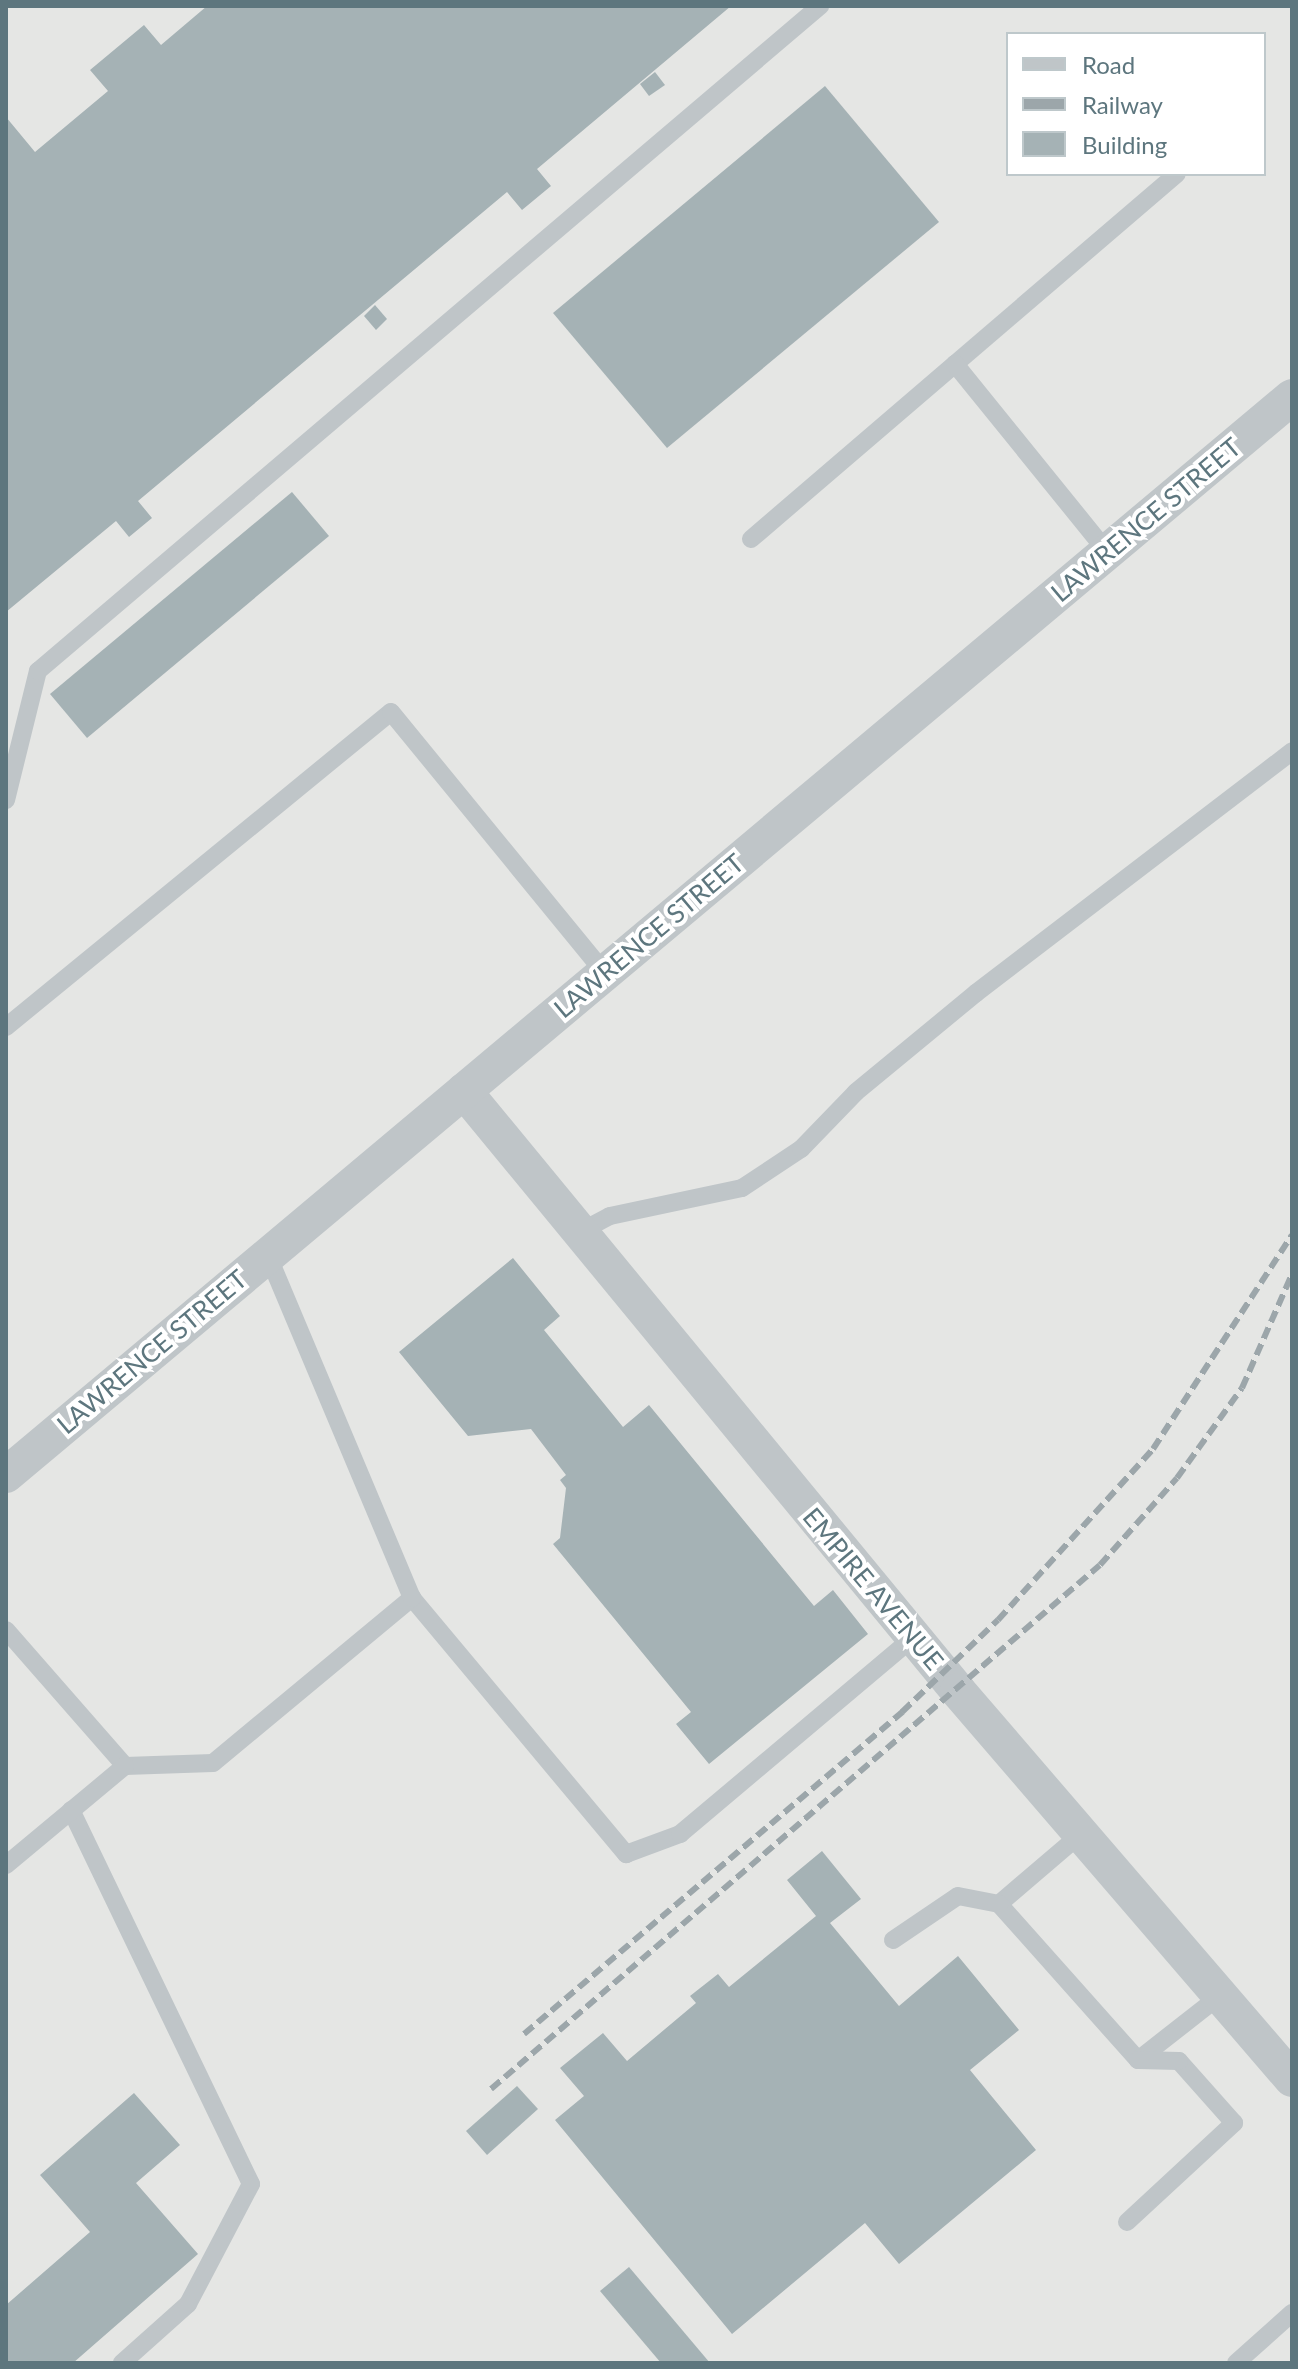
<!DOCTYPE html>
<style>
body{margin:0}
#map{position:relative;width:1298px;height:2369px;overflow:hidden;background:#f5f4f0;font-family:Lato,sans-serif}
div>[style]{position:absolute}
.built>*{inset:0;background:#e5e6e4}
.building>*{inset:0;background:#a5b2b5}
.service>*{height:18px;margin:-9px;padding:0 9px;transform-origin:9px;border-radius:9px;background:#bfc5c8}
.minor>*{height:36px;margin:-18px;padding:0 18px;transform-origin:18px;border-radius:18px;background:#bfc5c8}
.rail>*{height:6px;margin-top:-3px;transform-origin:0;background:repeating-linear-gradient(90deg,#9ca6aa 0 12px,transparent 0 18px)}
span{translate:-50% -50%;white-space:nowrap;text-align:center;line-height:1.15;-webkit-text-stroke:8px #fff;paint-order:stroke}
.street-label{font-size:26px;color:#5d767e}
.frame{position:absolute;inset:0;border:8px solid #5d767e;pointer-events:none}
.legend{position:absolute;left:1006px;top:32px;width:260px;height:144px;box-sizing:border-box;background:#fff;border:2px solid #bec8cb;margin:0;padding:10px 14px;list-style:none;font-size:24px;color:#5d767e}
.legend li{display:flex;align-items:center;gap:16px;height:40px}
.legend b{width:40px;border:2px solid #bec8cb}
</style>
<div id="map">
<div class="built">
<div style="clip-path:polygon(evenodd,6px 6px,1292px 6px,1292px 2363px,6px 2363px,6px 6px,1008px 34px,1264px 34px,1264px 174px,1008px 174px,1008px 34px)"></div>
</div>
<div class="building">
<div style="clip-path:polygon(207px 6px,731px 6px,537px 169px,551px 186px,522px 210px,507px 192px,138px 501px,152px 518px,129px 537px,116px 521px,6px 612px,6px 117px,35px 152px,108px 91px,90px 70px,144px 25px,161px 45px)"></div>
<div style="clip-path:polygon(655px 72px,665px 85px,649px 96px,640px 84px)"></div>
<div style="clip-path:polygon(825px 86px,939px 222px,667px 448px,553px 313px)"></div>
<div style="clip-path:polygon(375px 305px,387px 319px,376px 330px,364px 316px)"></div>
<div style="clip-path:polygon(292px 492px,329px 536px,87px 738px,50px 694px)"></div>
<div style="clip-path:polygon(513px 1258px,560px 1316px,544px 1330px,623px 1427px,649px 1405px,814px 1606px,833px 1590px,868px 1634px,709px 1764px,676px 1724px,691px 1712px,553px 1544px,560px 1538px,566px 1488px,560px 1480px,566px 1475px,531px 1429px,468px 1436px,399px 1352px)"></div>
<div style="clip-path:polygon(822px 1851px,861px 1899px,830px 1923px,899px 2006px,958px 1956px,1019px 2030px,970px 2070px,1036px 2150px,899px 2264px,865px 2223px,732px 2334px,555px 2120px,584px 2096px,560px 2068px,603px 2033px,627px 2061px,696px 2003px,690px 1996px,718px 1974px,729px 1987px,816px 1916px,787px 1880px)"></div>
<div style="clip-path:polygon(517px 2086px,538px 2109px,487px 2155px,466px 2131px)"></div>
<div style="clip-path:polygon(134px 2093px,180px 2145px,136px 2183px,198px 2254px,73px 2363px,6px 2363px,6px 2305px,90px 2232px,40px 2175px)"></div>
<div style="clip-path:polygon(629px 2267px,710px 2363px,661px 2363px,600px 2291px)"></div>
</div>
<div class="service">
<div style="left:955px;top:364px;width:292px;rotate:-40.6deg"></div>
<div style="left:751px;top:539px;width:269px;rotate:-40.6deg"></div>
<div style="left:955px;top:364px;width:242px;rotate:51deg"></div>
<div style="left:6px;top:800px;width:133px;rotate:-76.1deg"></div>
<div style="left:38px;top:671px;width:1027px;rotate:-40.38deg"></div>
<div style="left:6px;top:1027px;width:497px;rotate:-39.3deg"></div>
<div style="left:391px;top:712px;width:338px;rotate:50.7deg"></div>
<div style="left:576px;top:1234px;width:38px;rotate:-28deg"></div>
<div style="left:610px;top:1216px;width:135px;rotate:-12deg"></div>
<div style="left:742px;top:1188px;width:71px;rotate:-33.5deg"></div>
<div style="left:801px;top:1149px;width:79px;rotate:-46deg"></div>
<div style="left:856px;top:1092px;width:156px;rotate:-39.5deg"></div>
<div style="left:976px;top:993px;width:398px;rotate:-37.4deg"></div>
<div style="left:412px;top:1598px;width:334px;rotate:50.1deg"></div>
<div style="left:626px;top:1854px;width:58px;rotate:-20.3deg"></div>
<div style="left:680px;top:1834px;width:304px;rotate:-40.1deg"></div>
<div style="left:6px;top:1630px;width:181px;rotate:48.8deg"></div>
<div style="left:125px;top:1766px;width:88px;rotate:-2deg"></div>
<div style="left:213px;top:1763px;width:259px;rotate:-39.7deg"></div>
<div style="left:412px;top:1598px;width:371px;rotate:-112.8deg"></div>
<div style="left:71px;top:1810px;width:415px;rotate:64.3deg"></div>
<div style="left:251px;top:2184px;width:136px;rotate:117.7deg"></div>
<div style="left:188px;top:2304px;width:89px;rotate:138.2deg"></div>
<div style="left:1082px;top:1833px;width:109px;rotate:139.5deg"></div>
<div style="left:999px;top:1904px;width:209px;rotate:48.3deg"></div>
<div style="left:1138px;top:2060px;width:105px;rotate:-38.1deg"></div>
<div style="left:6px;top:1865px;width:155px;rotate:-39.8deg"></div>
<div style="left:893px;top:1940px;width:78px;rotate:-34.1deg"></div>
<div style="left:958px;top:1896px;width:42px;rotate:11deg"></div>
<div style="left:1127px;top:2222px;width:146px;rotate:-42.8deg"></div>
<div style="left:1234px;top:2123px;width:83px;rotate:-131.6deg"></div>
<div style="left:1179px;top:2061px;width:41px;rotate:-178.6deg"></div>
<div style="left:1236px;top:2363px;width:75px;rotate:-41.8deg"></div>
</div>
<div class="minor">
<div style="left:464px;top:1091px;width:777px;rotate:50.53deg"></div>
<div style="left:958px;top:1691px;width:512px;rotate:49.28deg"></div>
<div style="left:6px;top:1475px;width:1678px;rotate:-39.97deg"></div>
</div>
<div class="rail">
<div style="left:524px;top:2034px;width:497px;rotate:-40.4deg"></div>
<div style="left:902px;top:1712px;width:133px;rotate:-43.8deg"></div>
<div style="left:998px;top:1620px;width:231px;rotate:-47.8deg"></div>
<div style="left:1153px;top:1449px;width:255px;rotate:-57deg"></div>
<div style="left:491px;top:2089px;width:803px;rotate:-40.71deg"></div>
<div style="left:1100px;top:1565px;width:116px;rotate:-48.5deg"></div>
<div style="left:1177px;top:1478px;width:111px;rotate:-54.2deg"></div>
<div style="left:1242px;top:1388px;width:124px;rotate:-66.3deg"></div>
</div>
<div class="street-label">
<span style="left:1146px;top:520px;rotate:-40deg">LAWRENCE STREET</span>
<span style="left:649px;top:936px;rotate:-40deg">LAWRENCE STREET</span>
<span style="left:152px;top:1352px;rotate:-40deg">LAWRENCE STREET</span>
<span style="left:873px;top:1589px;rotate:50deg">EMPIRE AVENUE</span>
</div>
<div class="frame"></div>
<ul class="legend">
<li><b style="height:10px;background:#bfc5c8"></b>Road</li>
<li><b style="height:10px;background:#9ca6aa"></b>Railway</li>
<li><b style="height:22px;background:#a5b2b5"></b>Building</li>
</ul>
</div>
